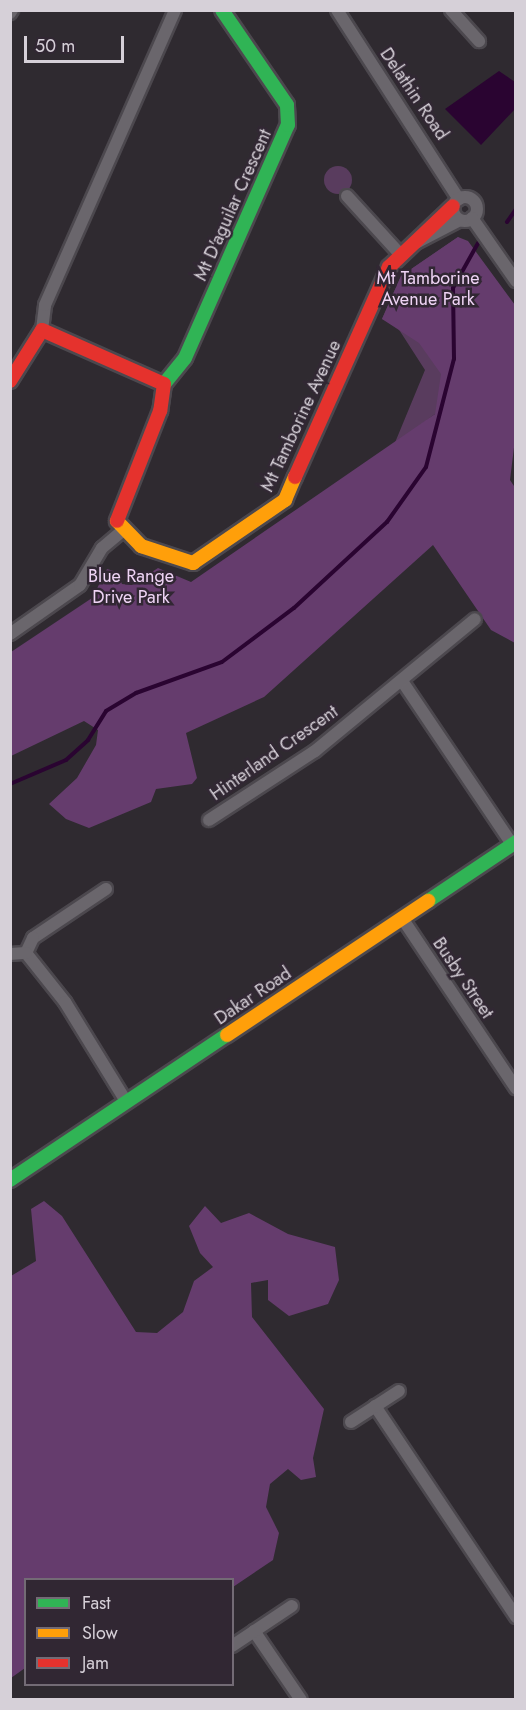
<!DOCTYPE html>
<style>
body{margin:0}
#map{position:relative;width:526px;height:1710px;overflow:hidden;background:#2f2a30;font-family:Jost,sans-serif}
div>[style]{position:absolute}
.green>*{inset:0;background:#593c5e}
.round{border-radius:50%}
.forest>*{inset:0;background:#653c6d}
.water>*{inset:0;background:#2a0431}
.stream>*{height:4px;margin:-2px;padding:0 2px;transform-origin:2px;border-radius:2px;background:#2a0431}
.roads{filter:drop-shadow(2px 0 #4c484e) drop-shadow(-2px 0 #4c484e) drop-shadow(0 2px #4c484e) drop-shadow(0 -2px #4c484e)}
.street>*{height:12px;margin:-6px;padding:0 6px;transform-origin:6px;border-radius:6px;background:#6a666c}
.street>.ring{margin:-6px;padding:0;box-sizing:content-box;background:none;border:12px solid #6a666c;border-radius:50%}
.fast>*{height:14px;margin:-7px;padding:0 7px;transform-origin:7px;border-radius:7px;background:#30b455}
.slow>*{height:14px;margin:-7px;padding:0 7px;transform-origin:7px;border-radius:7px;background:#ff9f0a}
.jam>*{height:14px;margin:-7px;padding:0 7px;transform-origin:7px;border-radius:7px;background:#e5322d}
span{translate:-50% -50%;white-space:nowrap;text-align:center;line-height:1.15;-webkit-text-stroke:5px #312733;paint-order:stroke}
.street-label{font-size:18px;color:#d6d0d8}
.park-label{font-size:18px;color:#efd4f5}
.frame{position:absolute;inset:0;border:12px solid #d6d0d8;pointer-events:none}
.legend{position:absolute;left:24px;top:1578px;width:210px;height:108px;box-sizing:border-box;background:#312733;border:2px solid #736b75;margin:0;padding:8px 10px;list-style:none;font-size:18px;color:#d6d0d8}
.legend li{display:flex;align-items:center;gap:12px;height:30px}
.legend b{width:30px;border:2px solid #736b75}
.scale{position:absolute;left:24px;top:36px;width:100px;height:27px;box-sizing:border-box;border:3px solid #d6d0d8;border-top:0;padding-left:8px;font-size:18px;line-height:21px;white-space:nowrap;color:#d6d0d8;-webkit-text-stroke:4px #312733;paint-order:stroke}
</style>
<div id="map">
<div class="green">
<div class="round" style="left:324px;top:166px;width:28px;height:28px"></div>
<div style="clip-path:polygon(458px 237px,476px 251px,468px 389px,394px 445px,425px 370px,396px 325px,382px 319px,401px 276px)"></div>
</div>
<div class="forest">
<div style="clip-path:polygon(458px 237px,468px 241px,515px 305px,516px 431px,510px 480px,516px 489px,515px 643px,491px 630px,433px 545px,264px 697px,186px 733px,197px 778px,192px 784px,156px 789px,151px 802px,89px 828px,66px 819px,49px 804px,77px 778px,96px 745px,98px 730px,84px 721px,11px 756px,11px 652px,92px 598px,107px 569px,117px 572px,122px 584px,132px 585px,158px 568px,191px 582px,435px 414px,441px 374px,419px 343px,382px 319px,401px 276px)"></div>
<div style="clip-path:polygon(44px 1201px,62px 1216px,136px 1332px,157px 1333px,183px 1312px,194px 1281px,213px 1267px,200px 1253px,189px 1226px,205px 1206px,221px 1223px,249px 1213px,288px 1234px,335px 1247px,339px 1280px,328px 1304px,289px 1316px,268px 1300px,268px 1280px,251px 1283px,252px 1317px,324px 1409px,313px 1458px,316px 1477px,301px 1480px,288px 1469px,270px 1484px,266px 1507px,279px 1533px,273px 1560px,233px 1587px,232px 1580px,26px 1580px,25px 1668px,11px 1678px,11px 1276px,36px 1261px,31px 1209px)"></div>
</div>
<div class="water">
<div style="clip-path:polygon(499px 71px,515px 82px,515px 109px,481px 145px,445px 109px)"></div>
</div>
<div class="stream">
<div style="left:507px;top:222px;width:16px;rotate:-55deg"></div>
<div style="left:10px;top:784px;width:61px;rotate:-23.2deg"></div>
<div style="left:66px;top:760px;width:30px;rotate:-42deg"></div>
<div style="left:88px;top:740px;width:34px;rotate:-58deg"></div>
<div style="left:106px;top:711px;width:35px;rotate:-31deg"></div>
<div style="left:136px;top:693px;width:91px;rotate:-19.8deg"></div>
<div style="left:222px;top:662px;width:90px;rotate:-36.9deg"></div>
<div style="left:294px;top:608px;width:127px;rotate:-42.8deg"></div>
<div style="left:387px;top:522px;width:67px;rotate:-54.7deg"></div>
<div style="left:426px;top:467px;width:112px;rotate:-75.5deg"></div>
<div style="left:454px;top:359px;width:71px;rotate:-90.8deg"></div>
<div style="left:453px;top:288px;width:51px;rotate:-60.9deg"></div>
</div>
<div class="roads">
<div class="street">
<div style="left:337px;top:10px;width:225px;rotate:57.2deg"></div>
<div style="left:451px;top:10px;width:42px;rotate:47.9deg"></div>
<div style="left:10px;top:13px;width:4px;rotate:-56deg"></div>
<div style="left:347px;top:196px;width:79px;rotate:47.6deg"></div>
<div class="ring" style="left:453px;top:197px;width:12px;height:12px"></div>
<div style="left:472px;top:218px;width:77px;rotate:55.1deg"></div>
<div style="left:410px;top:246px;width:56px;rotate:-27.5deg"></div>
<div style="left:42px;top:330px;width:25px;rotate:-83deg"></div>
<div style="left:45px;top:305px;width:322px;rotate:-66.2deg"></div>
<div style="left:10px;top:634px;width:85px;rotate:-35deg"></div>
<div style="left:80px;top:585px;width:43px;rotate:-59.3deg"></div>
<div style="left:102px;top:548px;width:25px;rotate:-40deg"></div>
<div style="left:402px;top:681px;width:197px;rotate:56deg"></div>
<div style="left:209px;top:820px;width:126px;rotate:-33.1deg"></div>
<div style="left:315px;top:751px;width:207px;rotate:-39.5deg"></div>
<div style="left:106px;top:889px;width:88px;rotate:146.1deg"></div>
<div style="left:33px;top:938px;width:17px;rotate:115deg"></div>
<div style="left:26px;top:953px;width:63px;rotate:51.5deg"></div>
<div style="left:65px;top:1002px;width:116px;rotate:58.4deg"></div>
<div style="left:402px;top:918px;width:205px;rotate:56.2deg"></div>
<div style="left:10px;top:954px;width:16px;rotate:-4deg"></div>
<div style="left:375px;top:1406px;width:254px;rotate:56.2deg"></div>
<div style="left:351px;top:1422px;width:57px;rotate:-32.9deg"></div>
<div style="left:254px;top:1631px;width:83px;rotate:55.7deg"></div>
<div style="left:232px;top:1646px;width:72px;rotate:-33.7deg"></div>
</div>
<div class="fast">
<div style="left:164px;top:384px;width:33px;rotate:-51deg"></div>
<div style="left:185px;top:358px;width:255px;rotate:-66.2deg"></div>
<div style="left:288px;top:125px;width:20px;rotate:-93deg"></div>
<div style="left:287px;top:105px;width:115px;rotate:-124.4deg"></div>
<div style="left:428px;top:901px;width:106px;rotate:-33.8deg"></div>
<div style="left:10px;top:1180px;width:261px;rotate:-33.8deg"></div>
</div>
<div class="slow">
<div style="left:117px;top:521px;width:35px;rotate:46deg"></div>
<div style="left:141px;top:546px;width:55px;rotate:18.1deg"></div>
<div style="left:193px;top:563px;width:112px;rotate:-34.4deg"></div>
<div style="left:285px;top:500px;width:25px;rotate:-67deg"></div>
<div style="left:227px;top:1035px;width:242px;rotate:-33.7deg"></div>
</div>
<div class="jam">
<div style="left:10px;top:381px;width:60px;rotate:-57.9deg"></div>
<div style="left:42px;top:330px;width:133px;rotate:23.9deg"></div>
<div style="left:164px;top:384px;width:27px;rotate:98deg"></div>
<div style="left:160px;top:411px;width:118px;rotate:111.4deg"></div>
<div style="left:295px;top:477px;width:230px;rotate:-65.9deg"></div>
<div style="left:389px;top:267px;width:88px;rotate:-43.6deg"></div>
</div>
</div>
<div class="street-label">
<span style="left:414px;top:94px;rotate:56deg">Delathin Road</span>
<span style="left:233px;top:205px;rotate:-66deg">Mt D'aguilar Crescent</span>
<span style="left:301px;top:416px;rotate:-65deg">Mt Tamborine Avenue</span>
<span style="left:274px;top:753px;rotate:-35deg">Hinterland Crescent</span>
<span style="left:463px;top:978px;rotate:56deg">Busby Street</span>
<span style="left:253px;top:996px;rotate:-34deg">Dakar Road</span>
</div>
<div class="park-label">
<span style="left:428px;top:289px">Mt Tamborine<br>Avenue Park</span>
<span style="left:131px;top:587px">Blue Range<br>Drive Park</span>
</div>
<div class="frame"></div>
<ul class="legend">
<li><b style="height:8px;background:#30b455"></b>Fast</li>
<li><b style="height:8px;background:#ff9f0a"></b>Slow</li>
<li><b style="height:8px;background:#e5322d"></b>Jam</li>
</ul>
<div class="scale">50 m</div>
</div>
